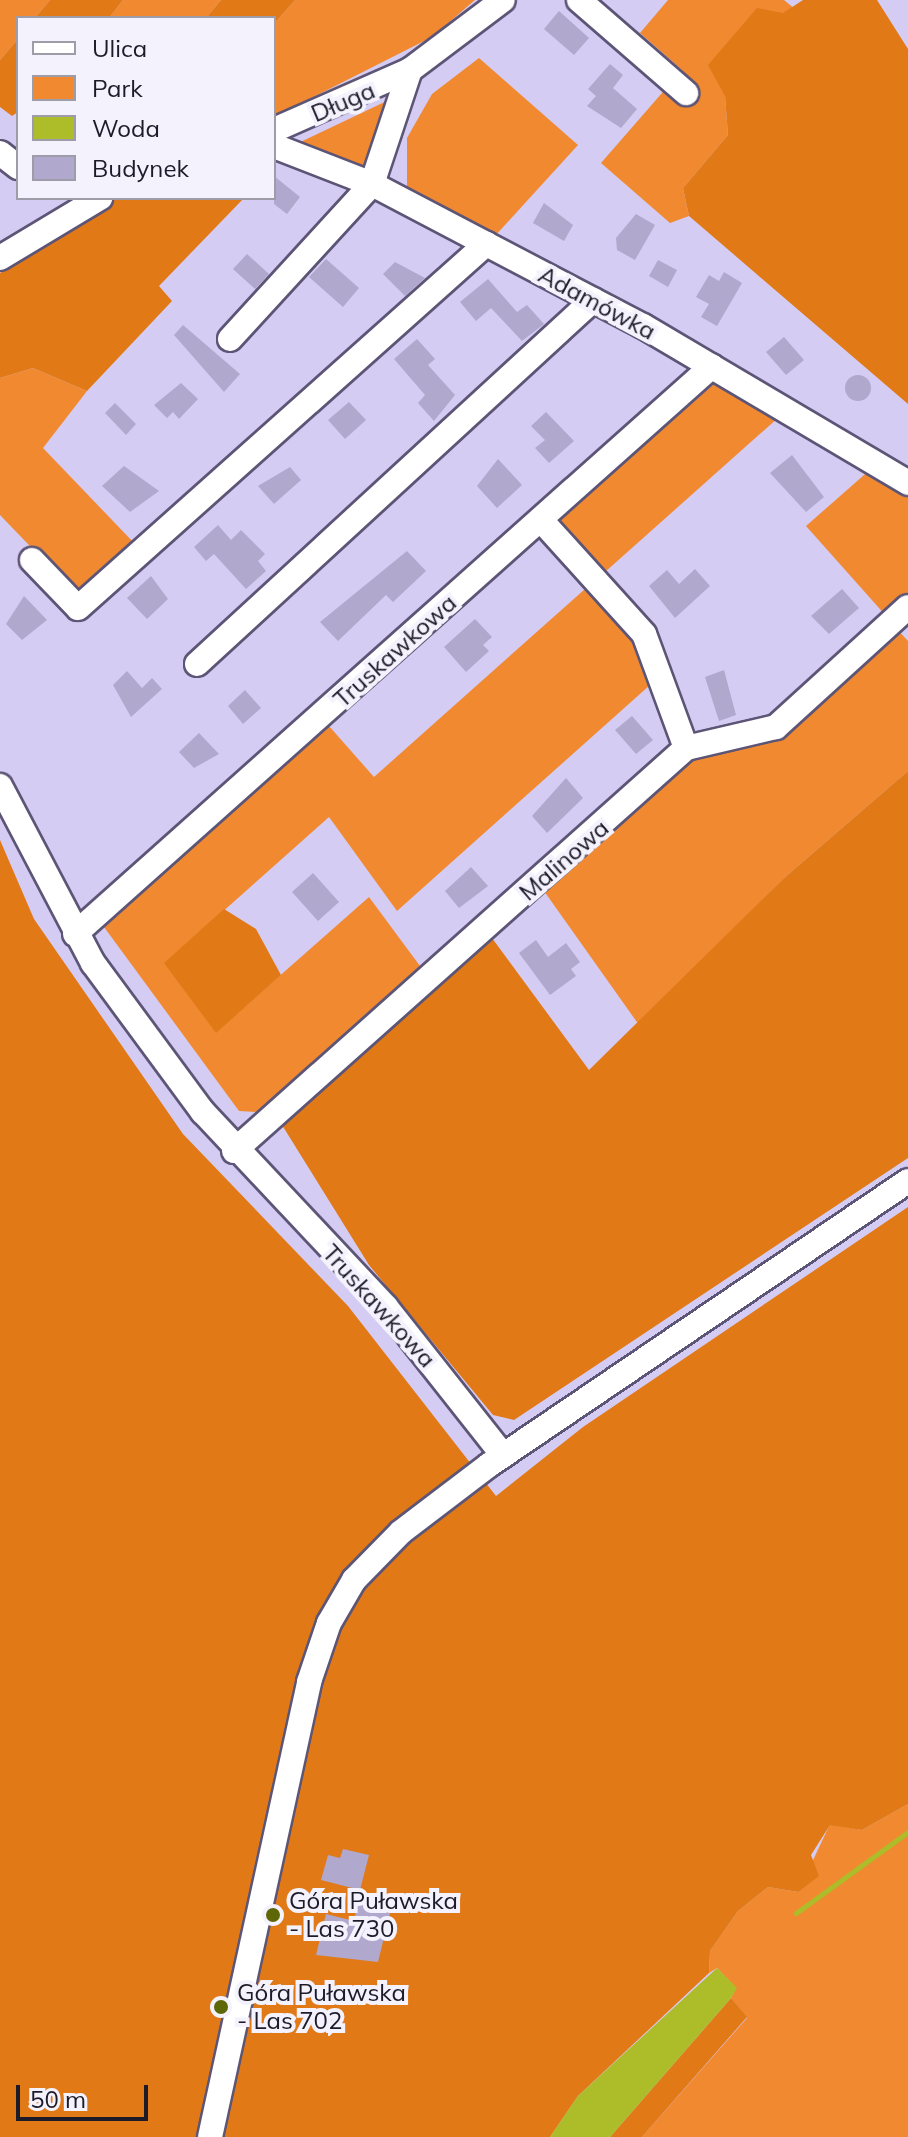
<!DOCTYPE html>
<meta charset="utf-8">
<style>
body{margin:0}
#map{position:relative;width:908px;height:2137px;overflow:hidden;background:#d5ccf3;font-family:Mulish,sans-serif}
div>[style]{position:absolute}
.green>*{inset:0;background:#f18931}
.forest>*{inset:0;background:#e17916}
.water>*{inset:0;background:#adbc29}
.stream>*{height:5px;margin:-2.5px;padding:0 2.5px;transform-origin:2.5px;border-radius:2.5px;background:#adbc29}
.building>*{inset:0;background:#b0a8cd}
.round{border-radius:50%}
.roads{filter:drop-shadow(2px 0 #5d5576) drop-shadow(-2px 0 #5d5576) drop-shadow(0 2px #5d5576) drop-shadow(0 -2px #5d5576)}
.minor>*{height:24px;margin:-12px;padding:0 12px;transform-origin:12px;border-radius:12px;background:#fff}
.dots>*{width:22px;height:22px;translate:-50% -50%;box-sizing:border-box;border:4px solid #f4f2fd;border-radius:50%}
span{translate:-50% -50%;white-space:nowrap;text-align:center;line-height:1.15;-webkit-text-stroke:8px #f4f2fd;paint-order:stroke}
.street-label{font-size:24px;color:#1e1b28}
.poi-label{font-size:24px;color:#1e1b28}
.left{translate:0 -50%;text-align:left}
.legend{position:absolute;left:16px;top:16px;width:260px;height:184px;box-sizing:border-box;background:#f4f2fd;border:2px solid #9e9ca8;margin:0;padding:10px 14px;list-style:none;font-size:24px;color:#1e1b28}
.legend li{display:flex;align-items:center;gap:16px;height:40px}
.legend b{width:40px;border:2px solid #9e9ca8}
.scale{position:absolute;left:16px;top:2085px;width:132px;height:36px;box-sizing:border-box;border:4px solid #1e1b28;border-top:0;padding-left:10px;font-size:24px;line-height:28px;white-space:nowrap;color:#1e1b28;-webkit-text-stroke:6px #f4f2fd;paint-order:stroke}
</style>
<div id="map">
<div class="green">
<div style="clip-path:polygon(0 0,50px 0,35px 18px,18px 18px,18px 39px,0 60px)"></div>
<div style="clip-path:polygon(123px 0,221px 0,206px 18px,109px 18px)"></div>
<div style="clip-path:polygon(295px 0,475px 0,432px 37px,274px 117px,274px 24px)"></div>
<div style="clip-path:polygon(668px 0,784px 0,795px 9px,783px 13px,725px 96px,728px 135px,683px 188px,689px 216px,670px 223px,601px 163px,682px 70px,640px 33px)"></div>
<div style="clip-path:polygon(479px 58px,578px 145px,494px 237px,407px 189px,407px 138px,432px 94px)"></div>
<div style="clip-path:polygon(393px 98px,366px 173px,292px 146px)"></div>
<div style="clip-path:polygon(33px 368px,87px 391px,43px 448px,136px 545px,79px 597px,0 515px,0 378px)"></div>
<div style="clip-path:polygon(716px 382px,779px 417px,605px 572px,558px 521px)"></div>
<div style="clip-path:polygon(872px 468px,908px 488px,908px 598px,887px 617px,806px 526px)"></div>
<div style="clip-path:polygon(585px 589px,637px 647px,650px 685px,397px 911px,329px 817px,165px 963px,216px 1032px,369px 897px,420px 966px,257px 1112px,239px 1111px,104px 927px,329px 726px,374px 777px)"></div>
<div style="clip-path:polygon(896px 628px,908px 641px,908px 771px,784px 878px,639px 1025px,544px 891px,702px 751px,783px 732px)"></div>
<div style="clip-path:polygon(908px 1804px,908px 2137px,642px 2137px,747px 2018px,731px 1998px,736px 1988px,717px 1968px,709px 1973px,710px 1951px,738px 1911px,768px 1887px,798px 1892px,830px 1824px,862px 1830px)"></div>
</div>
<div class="forest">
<div style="clip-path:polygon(50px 0,123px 0,109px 18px,35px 18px)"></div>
<div style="clip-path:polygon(221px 0,295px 0,274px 24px,206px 18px)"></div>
<div style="clip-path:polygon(803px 0,877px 0,908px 49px,908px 404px,689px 216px,683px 188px,728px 135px,725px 96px,708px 65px,757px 8px,783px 13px)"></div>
<div style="clip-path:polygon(18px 39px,18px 112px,12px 116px,0 107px,0 60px)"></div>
<div style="clip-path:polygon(117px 198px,244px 198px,159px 286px,172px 301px,87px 391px,33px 368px,0 378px,0 273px)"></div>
<div style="clip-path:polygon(908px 771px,908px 1158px,514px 1420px,493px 1415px,369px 1265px,282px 1125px,492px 938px,589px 1070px,784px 878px)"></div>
<div style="clip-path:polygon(0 840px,34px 919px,183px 1134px,348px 1306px,496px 1496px,583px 1427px,908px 1207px,908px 1804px,862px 1830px,830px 1825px,811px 1855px,819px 1876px,798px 1892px,768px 1887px,738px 1911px,710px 1951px,709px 1973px,578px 2096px,550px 2137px,0 2137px)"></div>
<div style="clip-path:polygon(224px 909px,256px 929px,281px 975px,216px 1033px,164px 963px)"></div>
<div style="clip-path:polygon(731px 1998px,747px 2017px,642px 2137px,610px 2137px)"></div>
</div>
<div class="water">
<div style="clip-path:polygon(717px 1968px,737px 1988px,731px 1998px,610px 2137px,550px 2137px,578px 2096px)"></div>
</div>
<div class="stream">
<div style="left:796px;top:1913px;width:138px;rotate:-35.9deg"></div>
</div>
<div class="building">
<div style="clip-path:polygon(559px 11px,589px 38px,574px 55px,544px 29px)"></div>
<div style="clip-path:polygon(610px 64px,623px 75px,613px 88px,637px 109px,621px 128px,587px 106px,596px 96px,588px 89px)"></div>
<div style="clip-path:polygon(274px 176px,300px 197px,287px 214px,274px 204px)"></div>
<div style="clip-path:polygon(544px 203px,573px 225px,564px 241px,533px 223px)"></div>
<div style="clip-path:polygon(636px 214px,655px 225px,635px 260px,617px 250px,616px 238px)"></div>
<div style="clip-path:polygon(247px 254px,269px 274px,255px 289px,233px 269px)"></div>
<div style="clip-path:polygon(326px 259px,359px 288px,343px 307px,309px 277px)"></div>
<div style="clip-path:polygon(658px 260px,677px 270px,668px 287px,649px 276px)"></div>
<div style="clip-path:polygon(395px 262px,425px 278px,405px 296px,383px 274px)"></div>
<div style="clip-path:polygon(724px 272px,742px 283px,717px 326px,701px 317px,709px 304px,696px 297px,709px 275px,719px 281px)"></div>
<div style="clip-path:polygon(488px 279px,517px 312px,527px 305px,544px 324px,522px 341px,491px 308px,476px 321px,460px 302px)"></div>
<div style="clip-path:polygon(183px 325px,240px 374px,224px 392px,174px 335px)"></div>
<div style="clip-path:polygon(784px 337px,804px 360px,786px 375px,766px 352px)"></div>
<div style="clip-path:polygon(417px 339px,435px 359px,428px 365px,455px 395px,434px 421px,418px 403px,425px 395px,394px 359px)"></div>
<div class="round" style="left:845px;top:375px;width:26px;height:26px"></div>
<div style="clip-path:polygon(181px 383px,198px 399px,179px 419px,173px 412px,167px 418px,154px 405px)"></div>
<div style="clip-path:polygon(349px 402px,366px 420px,345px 439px,328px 420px)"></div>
<div style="clip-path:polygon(115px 403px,136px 424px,126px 435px,105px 413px)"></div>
<div style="clip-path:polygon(546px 412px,574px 441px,549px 463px,535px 448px,545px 440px,531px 426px)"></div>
<div style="clip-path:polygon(792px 455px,824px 497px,806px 512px,770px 473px)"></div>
<div style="clip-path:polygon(498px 459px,522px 485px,497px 508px,477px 486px)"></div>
<div style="clip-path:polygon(124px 466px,159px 491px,130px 512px,102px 486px)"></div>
<div style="clip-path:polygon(290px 467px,301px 480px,274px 504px,258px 486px)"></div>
<div style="clip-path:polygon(218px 525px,231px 540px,241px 530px,265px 554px,258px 561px,266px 571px,246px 589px,214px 554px,206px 561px,194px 547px)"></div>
<div style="clip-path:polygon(407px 551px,426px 571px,393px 602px,386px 595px,338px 641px,320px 622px)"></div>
<div style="clip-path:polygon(695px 569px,710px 586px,675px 618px,649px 586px,667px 570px,679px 584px)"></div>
<div style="clip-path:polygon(151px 576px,168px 599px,147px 619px,127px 598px)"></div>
<div style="clip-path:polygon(842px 589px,859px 608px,829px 634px,811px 616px)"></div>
<div style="clip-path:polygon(24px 596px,47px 620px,22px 640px,6px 624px)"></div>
<div style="clip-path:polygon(475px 619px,492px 637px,483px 645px,489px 651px,466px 672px,444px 647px)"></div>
<div style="clip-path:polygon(724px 670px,736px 715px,719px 721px,705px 677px)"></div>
<div style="clip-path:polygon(127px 671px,142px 688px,152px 678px,162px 689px,131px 717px,113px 685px)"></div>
<div style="clip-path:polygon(245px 690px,261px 708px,243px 724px,228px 706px)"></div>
<div style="clip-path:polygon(632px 716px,653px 740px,636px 754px,615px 730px)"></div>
<div style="clip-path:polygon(199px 733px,219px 754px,194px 768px,179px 752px)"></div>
<div style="clip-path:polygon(566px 778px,583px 798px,547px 833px,532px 816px)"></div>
<div style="clip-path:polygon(471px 867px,488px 886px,459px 908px,445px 891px)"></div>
<div style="clip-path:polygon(313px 873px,339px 902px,318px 921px,292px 892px)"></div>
<div style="clip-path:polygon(536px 940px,548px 957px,566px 943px,580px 962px,571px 969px,576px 976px,550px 995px,519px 953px)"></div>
<div style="clip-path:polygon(343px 1849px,369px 1855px,360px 1890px,321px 1880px,328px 1855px,340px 1858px)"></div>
<div style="clip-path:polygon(358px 1901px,391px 1909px,378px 1962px,316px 1955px,326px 1914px,354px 1921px)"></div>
</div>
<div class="roads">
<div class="minor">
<div style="left:579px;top:0;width:142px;rotate:41deg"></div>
<div style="left:274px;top:130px;width:149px;rotate:-23.8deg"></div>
<div style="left:410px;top:70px;width:116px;rotate:-37deg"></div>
<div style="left:274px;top:146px;width:105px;rotate:21.2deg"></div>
<div style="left:372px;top:184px;width:306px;rotate:27.7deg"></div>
<div style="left:643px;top:326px;width:308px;rotate:30.6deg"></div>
<div style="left:0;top:153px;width:23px;rotate:38deg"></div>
<div style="left:0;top:258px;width:117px;rotate:-31deg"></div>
<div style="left:230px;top:339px;width:210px;rotate:-47.5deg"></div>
<div style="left:372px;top:184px;width:120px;rotate:-71.6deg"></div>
<div style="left:32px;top:560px;width:66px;rotate:46.2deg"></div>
<div style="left:78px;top:608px;width:547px;rotate:-41.74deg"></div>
<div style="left:197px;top:664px;width:538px;rotate:-42.59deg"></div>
<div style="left:686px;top:748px;width:92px;rotate:-13.1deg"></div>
<div style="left:776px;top:727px;width:178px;rotate:-42.3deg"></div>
<div style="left:0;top:786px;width:200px;rotate:62.3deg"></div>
<div style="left:93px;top:963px;width:185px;rotate:53.6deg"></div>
<div style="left:203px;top:1112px;width:267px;rotate:46.8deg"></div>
<div style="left:386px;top:1307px;width:189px;rotate:51.7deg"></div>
<div style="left:75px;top:934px;width:853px;rotate:-41.72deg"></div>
<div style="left:234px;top:1151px;width:606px;rotate:-41.72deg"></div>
<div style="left:686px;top:748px;width:121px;rotate:-110.2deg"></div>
<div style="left:644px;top:634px;width:152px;rotate:-132.1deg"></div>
<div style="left:210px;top:2137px;width:466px;rotate:-77.7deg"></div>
<div style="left:309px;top:1682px;width:62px;rotate:-71.3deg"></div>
<div style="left:329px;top:1623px;width:50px;rotate:-59.8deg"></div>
<div style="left:354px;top:1580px;width:67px;rotate:-45.6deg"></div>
<div style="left:401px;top:1532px;width:111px;rotate:-37.3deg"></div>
<div style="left:489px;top:1465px;width:506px;rotate:-34.13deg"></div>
</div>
</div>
<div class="dots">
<div style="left:273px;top:1915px;background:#5e6708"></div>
<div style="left:221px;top:2007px;background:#5e6708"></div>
</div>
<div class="street-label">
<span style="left:343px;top:102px;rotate:-23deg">Długa</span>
<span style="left:597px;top:303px;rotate:28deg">Adamówka</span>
<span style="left:395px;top:651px;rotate:-42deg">Truskawkowa</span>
<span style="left:564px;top:860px;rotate:-41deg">Malinowa</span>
<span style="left:379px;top:1306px;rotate:48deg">Truskawkowa</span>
</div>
<div class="poi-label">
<span class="left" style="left:289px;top:1915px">Góra Puławska<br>- Las 730</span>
<span class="left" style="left:237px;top:2007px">Góra Puławska<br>- Las 702</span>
</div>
<ul class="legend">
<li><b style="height:10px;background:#fff"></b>Ulica</li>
<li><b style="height:22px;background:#f18931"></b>Park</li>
<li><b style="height:22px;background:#adbc29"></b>Woda</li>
<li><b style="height:22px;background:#b0a8cd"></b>Budynek</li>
</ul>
<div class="scale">50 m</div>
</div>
